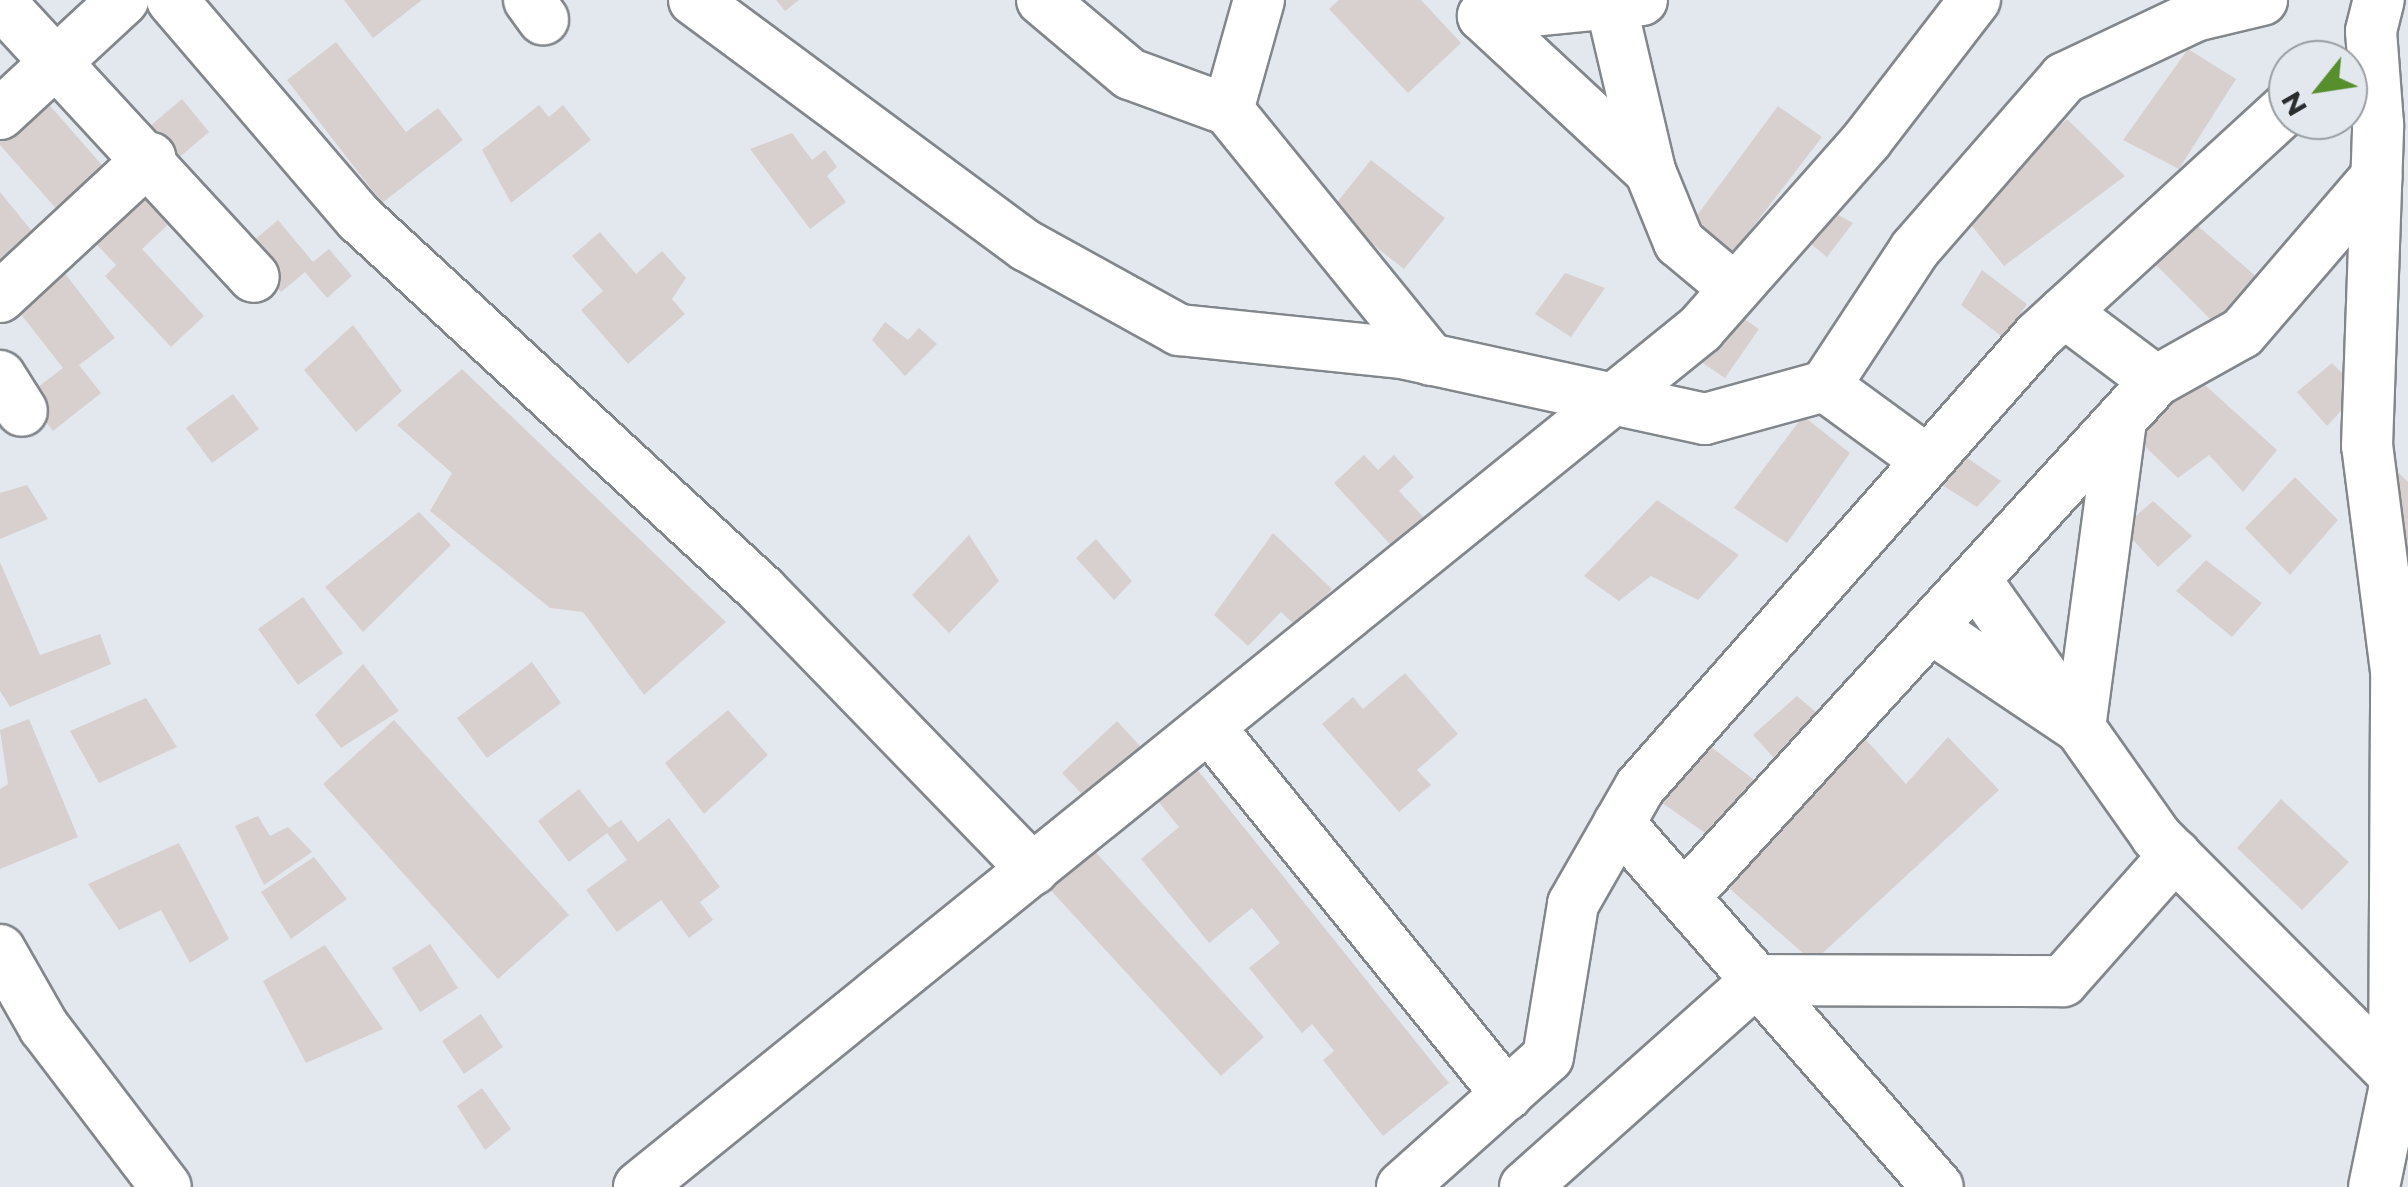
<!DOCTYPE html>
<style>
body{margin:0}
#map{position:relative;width:2408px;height:1187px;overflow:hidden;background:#e2e8ee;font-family:Montserrat,sans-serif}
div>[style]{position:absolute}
.building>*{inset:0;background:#d8d0ce}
.roads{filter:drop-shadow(2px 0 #82878c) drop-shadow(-2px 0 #82878c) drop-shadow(0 2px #82878c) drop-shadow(0 -2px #82878c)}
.minor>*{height:50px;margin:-25px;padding:0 25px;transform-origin:25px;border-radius:25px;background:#fff}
span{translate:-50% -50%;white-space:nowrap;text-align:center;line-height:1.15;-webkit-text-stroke:8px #e2e8ee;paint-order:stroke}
.north{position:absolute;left:2268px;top:40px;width:100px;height:100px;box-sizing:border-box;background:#e2e8ee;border:2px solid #989da1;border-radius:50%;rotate:240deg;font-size:28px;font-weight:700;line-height:40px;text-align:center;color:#2a2c2e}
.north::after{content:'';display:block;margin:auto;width:35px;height:45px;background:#568f2c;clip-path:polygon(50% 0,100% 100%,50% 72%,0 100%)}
</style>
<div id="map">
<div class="building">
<div style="clip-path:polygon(344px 0,422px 0,373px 38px)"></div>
<div style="clip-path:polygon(776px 0,799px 0,785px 11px)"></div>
<div style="clip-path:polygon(1339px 0,1421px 0,1461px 43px,1408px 93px,1329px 9px)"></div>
<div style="clip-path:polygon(336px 42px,406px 132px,438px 108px,463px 140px,382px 203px,287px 80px)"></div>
<div style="clip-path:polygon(2188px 49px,2236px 79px,2179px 169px,2123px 140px)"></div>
<div style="clip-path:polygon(39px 93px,114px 179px,67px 221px,0 145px,0 128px)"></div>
<div style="clip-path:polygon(182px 99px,209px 132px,169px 166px,142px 133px)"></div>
<div style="clip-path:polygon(539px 105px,549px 117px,563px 105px,591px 140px,511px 203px,482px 150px)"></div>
<div style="clip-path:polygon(1778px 106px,1822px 137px,1732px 254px,1690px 225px)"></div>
<div style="clip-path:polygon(2067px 119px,2125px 176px,2004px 266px,1964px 216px)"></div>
<div style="clip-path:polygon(792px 133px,812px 160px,825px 150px,837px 167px,827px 176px,846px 202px,810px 229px,750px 149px)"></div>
<div style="clip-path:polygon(1371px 160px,1445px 218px,1404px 269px,1330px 211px)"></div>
<div style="clip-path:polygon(144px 183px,175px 218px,142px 249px,204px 316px,171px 347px,105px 276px,116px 265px,88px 235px)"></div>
<div style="clip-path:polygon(0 192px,44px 246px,0 283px)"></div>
<div style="clip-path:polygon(1818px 204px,1853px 223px,1827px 257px,1797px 233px)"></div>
<div style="clip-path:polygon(2184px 214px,2259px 279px,2216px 325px,2143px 252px)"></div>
<div style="clip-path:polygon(278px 220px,313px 262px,329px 249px,352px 276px,327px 298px,305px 272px,281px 292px,245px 248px)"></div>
<div style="clip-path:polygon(600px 232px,636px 274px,662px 251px,686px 278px,672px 299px,685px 314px,628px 364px,581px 310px,603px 291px,572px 256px)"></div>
<div style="clip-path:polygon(56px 262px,115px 338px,79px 365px,101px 393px,53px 431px,26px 396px,63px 368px,9px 299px)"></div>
<div style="clip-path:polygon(1982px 270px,2027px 304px,2005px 339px,1961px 305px)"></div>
<div style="clip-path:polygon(1565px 273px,1605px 288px,1571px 337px,1535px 314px)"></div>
<div style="clip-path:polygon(1729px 308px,1759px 329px,1725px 378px,1694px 357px)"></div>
<div style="clip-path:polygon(885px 322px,908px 340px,919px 328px,937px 344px,905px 376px,872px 340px)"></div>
<div style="clip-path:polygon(353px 325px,402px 391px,356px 432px,304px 370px)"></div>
<div style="clip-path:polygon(2332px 363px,2360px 391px,2327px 426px,2297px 392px)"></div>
<div style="clip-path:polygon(462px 369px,726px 622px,644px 695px,583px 612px,550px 608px,430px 511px,452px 473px,397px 425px)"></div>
<div style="clip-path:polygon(2195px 376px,2277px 450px,2243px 492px,2209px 455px,2178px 478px,2135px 437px)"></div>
<div style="clip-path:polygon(233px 394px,259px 429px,212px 463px,186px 428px)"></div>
<div style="clip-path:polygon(1803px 416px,1850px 453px,1787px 543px,1734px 508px)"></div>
<div style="clip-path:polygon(1957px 451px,2001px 481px,1977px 507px,1934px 480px)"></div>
<div style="clip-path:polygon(1364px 455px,1378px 470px,1394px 455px,1414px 477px,1399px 491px,1429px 523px,1398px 553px,1334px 483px)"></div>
<div style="clip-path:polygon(2397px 471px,2408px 482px,2408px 554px,2389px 529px)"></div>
<div style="clip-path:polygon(2295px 477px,2338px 520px,2290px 575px,2245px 528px)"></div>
<div style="clip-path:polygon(27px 485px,48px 519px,0 539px,0 493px)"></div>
<div style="clip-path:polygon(1657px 500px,1739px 555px,1698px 600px,1651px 576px,1619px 601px,1584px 576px)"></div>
<div style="clip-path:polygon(2153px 501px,2192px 536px,2158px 567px,2122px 528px)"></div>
<div style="clip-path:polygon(419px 512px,451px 545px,363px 632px,325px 587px)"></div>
<div style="clip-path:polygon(1273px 533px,1332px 589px,1297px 627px,1281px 612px,1248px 646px,1214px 615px)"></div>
<div style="clip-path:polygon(969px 535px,999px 581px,949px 633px,912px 595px)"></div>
<div style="clip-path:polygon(1096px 539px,1132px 581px,1114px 600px,1076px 558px)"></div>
<div style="clip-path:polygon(2206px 560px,2262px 603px,2232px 637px,2176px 591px)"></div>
<div style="clip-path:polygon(0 562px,40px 655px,100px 634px,111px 664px,10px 707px,0 691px)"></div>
<div style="clip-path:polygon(303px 597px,343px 653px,298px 685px,258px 629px)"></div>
<div style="clip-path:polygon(532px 662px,561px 703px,487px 758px,457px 718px)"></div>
<div style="clip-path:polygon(363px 664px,399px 711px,341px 748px,315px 715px)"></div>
<div style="clip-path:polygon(1405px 673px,1458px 734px,1417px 770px,1431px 785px,1399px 812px,1322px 724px,1353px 697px,1363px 709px)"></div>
<div style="clip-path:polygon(1797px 696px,1828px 722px,1782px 767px,1753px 735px)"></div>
<div style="clip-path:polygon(146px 698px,177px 747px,99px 783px,70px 731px)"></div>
<div style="clip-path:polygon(728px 710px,768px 755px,704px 814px,665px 763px)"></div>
<div style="clip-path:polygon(29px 719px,78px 837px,0 869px,0 789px,8px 784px,0 730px)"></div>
<div style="clip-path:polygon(394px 720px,569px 915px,498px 979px,323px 784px)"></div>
<div style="clip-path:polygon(1117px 721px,1151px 758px,1096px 809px,1062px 773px)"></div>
<div style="clip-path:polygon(1859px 732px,1906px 784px,1948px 737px,1999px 790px,1813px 962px,1713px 874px)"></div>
<div style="clip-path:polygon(1706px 743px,1761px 785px,1711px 837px,1655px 798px)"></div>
<div style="clip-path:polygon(1192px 763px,1449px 1083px,1383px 1136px,1323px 1060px,1334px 1051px,1312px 1024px,1302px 1033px,1249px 968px,1280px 943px,1252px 908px,1209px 943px,1141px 859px,1179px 827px,1153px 795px)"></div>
<div style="clip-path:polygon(579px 789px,609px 828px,621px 820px,638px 842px,669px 818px,720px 887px,700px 902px,713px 920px,689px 938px,661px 900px,617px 932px,586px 890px,627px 860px,607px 833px,569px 862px,538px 821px)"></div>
<div style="clip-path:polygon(2281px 799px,2349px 862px,2302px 910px,2237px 848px)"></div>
<div style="clip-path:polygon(258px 816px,270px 836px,288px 827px,312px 852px,264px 885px,235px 826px)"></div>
<div style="clip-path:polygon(179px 843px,229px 939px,190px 963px,161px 910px,119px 930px,88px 884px)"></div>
<div style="clip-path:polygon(1090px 846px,1264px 1037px,1221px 1076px,1046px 885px)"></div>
<div style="clip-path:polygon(314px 857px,347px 899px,291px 939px,261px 892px)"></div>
<div style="clip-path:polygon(430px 944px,458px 988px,420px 1012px,392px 968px)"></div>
<div style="clip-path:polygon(325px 945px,383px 1029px,306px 1063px,263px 981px)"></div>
<div style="clip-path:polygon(481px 1014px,503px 1047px,464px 1074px,442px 1041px)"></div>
<div style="clip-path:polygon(482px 1088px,511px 1129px,485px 1150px,457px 1106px)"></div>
</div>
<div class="roads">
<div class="minor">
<div style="left:172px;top:0;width:289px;rotate:49.4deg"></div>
<div style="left:360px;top:219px;width:548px;rotate:42.71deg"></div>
<div style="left:763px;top:591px;width:388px;rotate:45.9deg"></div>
<div style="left:529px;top:0;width:24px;rotate:54deg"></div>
<div style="left:694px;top:0;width:414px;rotate:36.5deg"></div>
<div style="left:1027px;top:246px;width:174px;rotate:28.9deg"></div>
<div style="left:1179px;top:330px;width:224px;rotate:5.9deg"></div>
<div style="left:1402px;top:353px;width:310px;rotate:12.3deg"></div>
<div style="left:1705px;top:419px;width:124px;rotate:-15.4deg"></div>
<div style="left:1825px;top:386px;width:127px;rotate:36.1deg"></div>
<div style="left:1042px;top:0;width:115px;rotate:40.1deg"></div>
<div style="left:1130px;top:74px;width:104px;rotate:20.2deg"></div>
<div style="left:1259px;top:0;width:114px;rotate:105.7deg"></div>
<div style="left:1228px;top:110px;width:322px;rotate:50.9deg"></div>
<div style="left:1610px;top:0;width:176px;rotate:76.8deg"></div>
<div style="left:1642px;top:0;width:160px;rotate:174.3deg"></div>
<div style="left:1483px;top:16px;width:228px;rotate:42.9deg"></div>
<div style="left:1650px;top:171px;width:77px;rotate:67.8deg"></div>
<div style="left:1679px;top:242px;width:73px;rotate:40deg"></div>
<div style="left:0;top:2px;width:374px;rotate:47.3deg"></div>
<div style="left:0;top:114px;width:168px;rotate:-42.8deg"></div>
<div style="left:0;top:297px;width:205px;rotate:-42.8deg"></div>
<div style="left:2064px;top:312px;width:115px;rotate:36.9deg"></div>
<div style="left:2156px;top:381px;width:98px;rotate:-29.2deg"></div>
<div style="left:2242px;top:333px;width:206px;rotate:-49.3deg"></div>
<div style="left:0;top:376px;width:41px;rotate:57.8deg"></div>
<div style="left:1825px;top:386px;width:164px;rotate:-56.7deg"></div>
<div style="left:1915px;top:249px;width:227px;rotate:-48.9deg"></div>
<div style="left:2064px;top:78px;width:145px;rotate:-25.3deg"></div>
<div style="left:2195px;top:16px;width:69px;rotate:-13.4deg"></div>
<div style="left:1975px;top:579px;width:314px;rotate:54.8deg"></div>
<div style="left:2156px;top:836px;width:337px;rotate:45.1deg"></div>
<div style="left:1931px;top:628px;width:179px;rotate:33.9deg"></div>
<div style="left:2080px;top:728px;width:312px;rotate:-82.4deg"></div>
<div style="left:1210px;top:728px;width:472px;rotate:51deg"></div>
<div style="left:1619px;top:823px;width:484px;rotate:48.8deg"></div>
<div style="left:1684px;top:897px;width:699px;rotate:-47.55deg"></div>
<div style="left:0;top:950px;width:89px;rotate:60.3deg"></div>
<div style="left:44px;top:1027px;width:201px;rotate:52.7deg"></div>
<div style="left:639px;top:1187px;width:1365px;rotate:-38.96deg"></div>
<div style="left:1700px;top:329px;width:252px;rotate:-48.5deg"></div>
<div style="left:1867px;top:140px;width:177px;rotate:-52.4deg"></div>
<div style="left:1402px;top:1187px;width:195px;rotate:-41.7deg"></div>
<div style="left:1548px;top:1057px;width:155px;rotate:-80.7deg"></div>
<div style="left:1573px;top:904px;width:135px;rotate:-60.2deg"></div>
<div style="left:1640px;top:787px;width:602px;rotate:-48.57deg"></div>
<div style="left:2038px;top:336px;width:339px;rotate:-42.5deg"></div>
<div style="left:1525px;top:1187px;width:311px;rotate:-41.7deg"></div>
<div style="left:1757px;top:980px;width:306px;rotate:0.2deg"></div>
<div style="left:2063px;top:981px;width:169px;rotate:-48.4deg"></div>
<div style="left:2374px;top:1187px;width:99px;rotate:-78.3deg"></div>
<div style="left:2394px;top:1090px;width:419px;rotate:-89.7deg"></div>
<div style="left:2396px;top:671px;width:227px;rotate:-97.3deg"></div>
<div style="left:2367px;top:446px;width:322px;rotate:-88deg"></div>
<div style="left:2378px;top:124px;width:93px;rotate:-94.3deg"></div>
<div style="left:2371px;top:31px;width:32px;rotate:-76deg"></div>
</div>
</div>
<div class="north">N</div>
</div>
